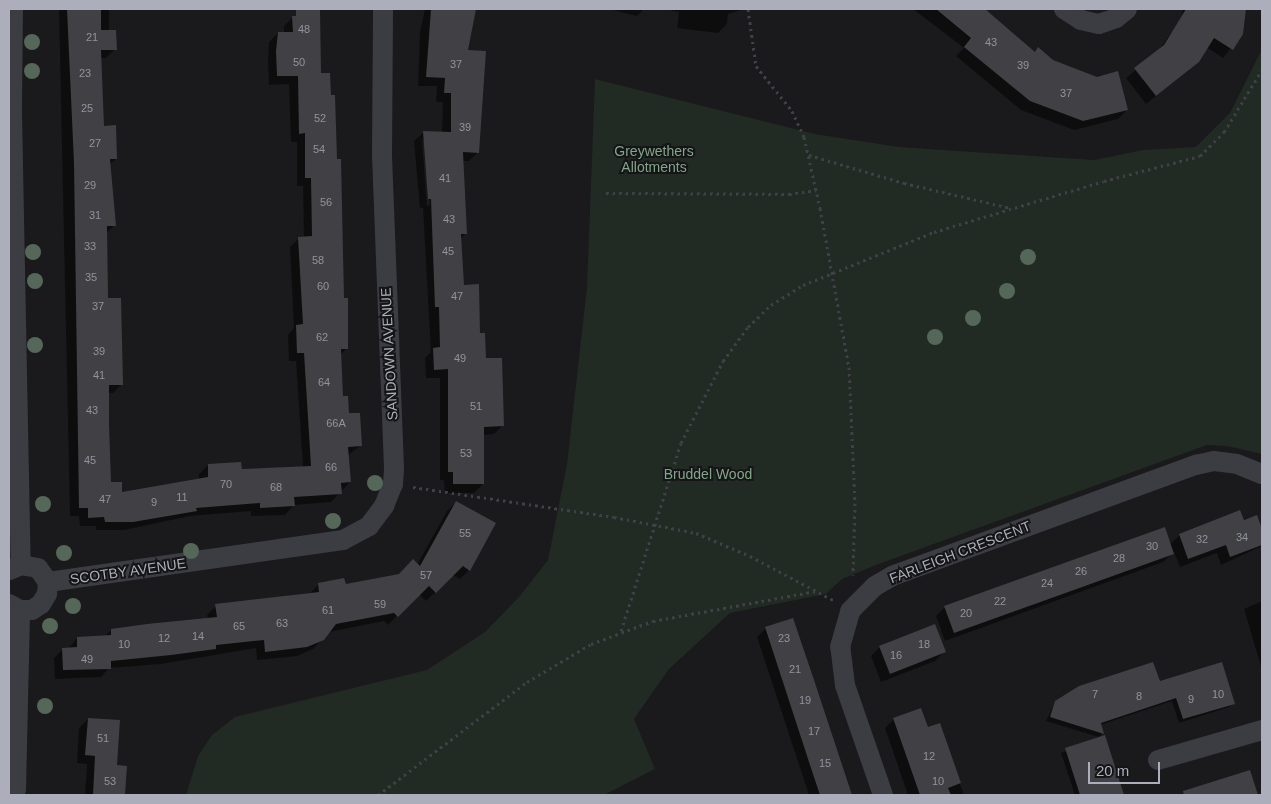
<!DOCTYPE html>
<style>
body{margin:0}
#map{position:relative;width:1271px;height:804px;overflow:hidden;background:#1a191c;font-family:Arial,sans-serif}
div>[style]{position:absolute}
.green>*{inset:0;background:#212a23}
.shadow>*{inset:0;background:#0007}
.building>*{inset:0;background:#414145}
.path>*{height:3px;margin-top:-1.5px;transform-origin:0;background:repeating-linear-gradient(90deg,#404148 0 2.5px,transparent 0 6.5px)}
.minor>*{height:20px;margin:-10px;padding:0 10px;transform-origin:10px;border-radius:10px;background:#3c3c43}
.trees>*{width:16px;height:16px;margin:-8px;border-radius:50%;background:#546758}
span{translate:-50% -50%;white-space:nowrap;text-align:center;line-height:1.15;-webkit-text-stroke:4px #151417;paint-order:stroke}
.number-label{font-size:11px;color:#91939e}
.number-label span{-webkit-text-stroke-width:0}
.park-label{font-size:14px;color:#83a68a}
.street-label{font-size:14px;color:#acaebb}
.frame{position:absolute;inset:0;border:10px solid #acaebb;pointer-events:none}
.scale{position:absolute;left:1088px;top:762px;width:72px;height:22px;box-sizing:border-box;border:2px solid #acaebb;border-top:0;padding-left:6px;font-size:15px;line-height:18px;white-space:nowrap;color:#acaebb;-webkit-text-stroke:4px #151417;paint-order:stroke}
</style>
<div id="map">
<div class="green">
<div style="clip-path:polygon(1262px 49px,1262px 454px,1227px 446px,1207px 445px,876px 565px,842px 579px,826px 594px,730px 613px,669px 669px,634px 719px,655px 769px,604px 795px,186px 795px,198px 756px,212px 735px,235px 717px,427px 670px,485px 632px,519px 597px,548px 560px,567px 464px,587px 287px,595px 79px,815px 134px,899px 147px,1094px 160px,1143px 150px,1196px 147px,1230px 113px)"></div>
</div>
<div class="shadow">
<div style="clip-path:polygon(59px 9px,109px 9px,109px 31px,115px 49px,106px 58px,100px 58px,102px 127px,116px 159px,109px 165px,115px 225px,105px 234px,106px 299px,122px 384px,113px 393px,107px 393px,110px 484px,121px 493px,199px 479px,199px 474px,208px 465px,240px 470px,303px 467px,296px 361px,289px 361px,288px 335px,294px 328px,290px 247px,299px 238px,304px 238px,303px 186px,297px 186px,297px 142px,291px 142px,289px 84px,269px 85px,268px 61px,269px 42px,278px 33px,284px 33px,284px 26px,293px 17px,320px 74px,347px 348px,340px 355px,342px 397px,360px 446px,348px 455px,350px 482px,331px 502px,294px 505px,285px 515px,251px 516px,251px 511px,190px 516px,124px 530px,96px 530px,96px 526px,80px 526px,79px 516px,70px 516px)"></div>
<div style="clip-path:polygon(evenodd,425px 9px,475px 9px,466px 51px,484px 52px,478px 152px,469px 161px,462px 161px,466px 233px,460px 239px,462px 286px,479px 335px,503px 425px,494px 434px,483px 435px,483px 484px,474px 493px,445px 493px,444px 480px,440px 480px,440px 378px,426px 378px,425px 358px,431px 352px,423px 208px,420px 208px,414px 141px,423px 133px,442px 133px,443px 102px,436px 102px,437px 86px,418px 86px,420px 32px,425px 9px,422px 140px,425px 140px,430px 205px,427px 206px,422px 140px)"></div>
<div style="clip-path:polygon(609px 9px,644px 9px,637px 16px)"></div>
<div style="clip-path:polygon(664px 9px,744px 9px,728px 14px,727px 24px,718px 33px,677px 28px,679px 12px)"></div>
<div style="clip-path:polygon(913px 9px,983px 9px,1034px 53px,1127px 110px,1118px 119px,1074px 130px,1021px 110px,956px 56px,964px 48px)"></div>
<div style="clip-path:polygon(1183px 9px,1245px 9px,1242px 34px,1223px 58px,1206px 47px,1188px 71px,1146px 104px,1126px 78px,1158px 51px,1177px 25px,1180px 27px)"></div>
<div style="clip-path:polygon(456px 502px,469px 570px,460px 579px,453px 575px,426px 601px,419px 594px,388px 625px,384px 621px,329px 632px,313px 649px,297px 656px,257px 660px,256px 648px,161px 664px,109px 668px,101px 677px,55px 679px,54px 658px,63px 649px,68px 649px,77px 638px,105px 636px,111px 630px,208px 619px,207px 615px,216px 606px,310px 593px,319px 584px,345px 586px,400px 575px,417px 565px,447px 511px)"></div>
<div style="clip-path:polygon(1256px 516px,1262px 532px,1262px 546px,1221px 565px,1217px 553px,1180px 567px,1174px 552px,1163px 562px,945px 641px,936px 616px,945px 607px,1169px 545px,1180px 535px)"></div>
<div style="clip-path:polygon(1262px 601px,1262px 670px,1244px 609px)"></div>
<div style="clip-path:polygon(792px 619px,851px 795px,809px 795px,757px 637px,766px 628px)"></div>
<div style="clip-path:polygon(880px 647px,944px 652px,935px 661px,881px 682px,871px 656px)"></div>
<div style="clip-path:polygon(1159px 683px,1234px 703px,1229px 707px,1179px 723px,1172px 701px,1100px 725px,1103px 733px,1099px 737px,1046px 721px,1055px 702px)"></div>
<div style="clip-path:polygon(88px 719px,115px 767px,126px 767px,124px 795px,85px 795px,87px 764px,77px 763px,79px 728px)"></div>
<div style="clip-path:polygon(894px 719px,927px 729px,939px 725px,964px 795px,908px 795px,885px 728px)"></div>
<div style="clip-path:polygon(1104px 737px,1123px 795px,1075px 795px,1061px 753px)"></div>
<div style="clip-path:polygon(1249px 772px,1256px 795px,1194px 795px,1193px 792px)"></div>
</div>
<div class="building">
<div style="clip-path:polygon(67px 9px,101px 9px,101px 30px,116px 30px,117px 50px,101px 50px,104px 126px,116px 125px,117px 159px,110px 159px,116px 226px,107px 226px,108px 298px,121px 298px,123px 385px,109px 385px,109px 424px,111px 482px,122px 482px,122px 492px,208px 477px,208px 464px,241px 462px,242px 469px,311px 466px,304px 353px,297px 353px,296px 325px,303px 324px,298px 237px,312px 236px,311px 178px,305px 178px,305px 133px,299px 134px,298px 76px,277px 76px,276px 51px,278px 32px,293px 32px,292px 16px,296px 16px,296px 9px,320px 9px,321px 73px,330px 73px,331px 95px,335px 95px,337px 159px,341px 159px,344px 298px,348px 298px,348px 349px,341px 349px,343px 396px,348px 396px,349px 413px,360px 413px,362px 446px,348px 447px,351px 482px,341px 483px,342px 494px,294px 497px,295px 506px,260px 508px,260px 503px,196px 508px,197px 511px,133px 522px,105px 522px,104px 517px,88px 518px,88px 508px,79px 508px,74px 163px)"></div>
<div style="clip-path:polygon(431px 9px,476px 9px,468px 50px,486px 51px,479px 153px,463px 152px,467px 234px,461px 234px,464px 285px,479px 284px,480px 333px,485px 333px,486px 358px,502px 358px,504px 426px,484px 427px,484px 484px,453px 484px,453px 472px,448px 472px,448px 369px,434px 370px,433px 348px,440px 347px,439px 307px,435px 307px,431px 199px,428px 199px,423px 131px,451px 132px,451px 93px,444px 93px,445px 78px,426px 77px)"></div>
<div style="clip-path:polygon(936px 9px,985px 9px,1035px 52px,1038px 47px,1053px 60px,1097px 77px,1118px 71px,1128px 110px,1083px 121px,1030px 101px,964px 47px,971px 38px)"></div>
<div style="clip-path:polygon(1186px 9px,1246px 9px,1243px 34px,1233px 50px,1214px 38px,1199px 62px,1156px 96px,1134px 68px,1164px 45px)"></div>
<div style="clip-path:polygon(456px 501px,496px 523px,470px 571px,463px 566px,436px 593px,429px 586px,398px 617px,394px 613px,336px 624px,324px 640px,307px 647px,265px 652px,264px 640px,216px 645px,216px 649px,171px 655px,111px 661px,111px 669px,63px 670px,62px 648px,77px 647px,77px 637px,111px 635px,111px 629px,147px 624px,217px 617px,215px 604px,319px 592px,318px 583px,344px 578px,346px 584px,399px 574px,413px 559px,420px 566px)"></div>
<div style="clip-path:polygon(1240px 510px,1244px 520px,1257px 515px,1262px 529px,1262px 545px,1230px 557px,1226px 545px,1188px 559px,1179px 534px)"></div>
<div style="clip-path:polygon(1165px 527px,1174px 554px,954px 633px,944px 606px)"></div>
<div style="clip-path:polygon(793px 618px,814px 680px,852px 795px,820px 795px,810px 765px,765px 627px)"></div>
<div style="clip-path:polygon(935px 624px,946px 652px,890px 674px,879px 646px)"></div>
<div style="clip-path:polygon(1153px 662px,1160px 681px,1222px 662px,1235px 704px,1183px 719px,1176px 698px,1101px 723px,1104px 734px,1050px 717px,1055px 701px,1079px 686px)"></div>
<div style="clip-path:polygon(921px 708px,928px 727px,940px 723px,961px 783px,948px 788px,951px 795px,920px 795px,893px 718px)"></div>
<div style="clip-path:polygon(88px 718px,120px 720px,117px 765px,127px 766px,125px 795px,93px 795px,95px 756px,85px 755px)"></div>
<div style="clip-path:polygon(1105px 735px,1124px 795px,1080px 795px,1065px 748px)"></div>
<div style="clip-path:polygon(1250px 770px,1258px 795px,1184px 795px,1183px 791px)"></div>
</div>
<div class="path">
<div style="left:748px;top:9px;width:58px;rotate:82deg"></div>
<div style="left:756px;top:66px;width:58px;rotate:51.3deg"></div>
<div style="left:792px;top:111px;width:29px;rotate:65deg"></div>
<div style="left:804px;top:137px;width:73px;rotate:77.3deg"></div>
<div style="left:820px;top:208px;width:162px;rotate:79.7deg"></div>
<div style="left:849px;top:367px;width:136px;rotate:87.5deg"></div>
<div style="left:855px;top:503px;width:72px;rotate:91.6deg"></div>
<div style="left:809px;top:155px;width:99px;rotate:16.4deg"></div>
<div style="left:904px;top:183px;width:110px;rotate:13.2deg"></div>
<div style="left:606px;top:193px;width:183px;rotate:0.3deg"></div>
<div style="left:789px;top:194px;width:27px;rotate:-8deg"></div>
<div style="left:413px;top:487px;width:203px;rotate:8.5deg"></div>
<div style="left:614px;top:517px;width:84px;rotate:11deg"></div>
<div style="left:696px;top:533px;width:59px;rotate:23.1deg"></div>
<div style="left:750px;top:556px;width:94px;rotate:27.9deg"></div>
<div style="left:621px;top:631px;width:197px;rotate:-72.3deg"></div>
<div style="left:681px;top:443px;width:92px;rotate:-62.9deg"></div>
<div style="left:723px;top:361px;width:42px;rotate:-53.7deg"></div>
<div style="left:748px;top:327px;width:32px;rotate:-44deg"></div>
<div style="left:771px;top:305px;width:38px;rotate:-32deg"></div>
<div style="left:803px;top:285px;width:141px;rotate:-22deg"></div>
<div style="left:934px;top:232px;width:177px;rotate:-16.7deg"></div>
<div style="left:1104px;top:181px;width:99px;rotate:-14.6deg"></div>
<div style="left:1200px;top:156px;width:34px;rotate:-45deg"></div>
<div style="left:1224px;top:132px;width:73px;rotate:-58.5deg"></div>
<div style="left:378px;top:795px;width:187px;rotate:-37.2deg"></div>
<div style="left:527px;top:682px;width:74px;rotate:-30.7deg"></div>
<div style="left:591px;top:644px;width:66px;rotate:-20.4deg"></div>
<div style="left:653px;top:621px;width:166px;rotate:-10.4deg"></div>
</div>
<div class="minor">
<div style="left:13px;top:9px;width:104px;rotate:90.6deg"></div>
<div style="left:12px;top:113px;width:452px;rotate:88.9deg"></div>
<div style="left:1064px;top:9px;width:20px;rotate:33deg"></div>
<div style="left:1081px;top:20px;width:18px;rotate:13deg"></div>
<div style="left:1099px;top:24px;width:18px;rotate:-19deg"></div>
<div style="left:1116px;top:18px;width:14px;rotate:-39deg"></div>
<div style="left:48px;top:582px;width:298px;rotate:-8.1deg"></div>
<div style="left:343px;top:540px;width:30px;rotate:-28deg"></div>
<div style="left:369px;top:526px;width:25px;rotate:-53deg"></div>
<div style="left:384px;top:506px;width:24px;rotate:-68deg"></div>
<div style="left:393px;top:484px;width:16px;rotate:-86deg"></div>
<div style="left:394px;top:468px;width:312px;rotate:-92.2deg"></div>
<div style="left:382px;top:156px;width:147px;rotate:-89.6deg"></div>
<div style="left:9px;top:604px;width:13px;rotate:29deg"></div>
<div style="left:20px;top:610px;width:12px"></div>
<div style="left:32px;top:610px;width:11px;rotate:-34deg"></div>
<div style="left:41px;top:604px;width:12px;rotate:-59deg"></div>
<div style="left:47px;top:594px;width:12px;rotate:-85deg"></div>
<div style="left:48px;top:582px;width:17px;rotate:-126deg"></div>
<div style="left:38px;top:568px;width:17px;rotate:-170deg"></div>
<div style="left:21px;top:565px;width:12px;rotate:156deg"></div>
<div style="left:1158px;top:760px;width:108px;rotate:-16.1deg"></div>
<div style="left:16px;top:790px;width:180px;rotate:-88.7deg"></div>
<div style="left:883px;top:795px;width:116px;rotate:-109.1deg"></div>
<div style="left:845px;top:685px;width:38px;rotate:-97deg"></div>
<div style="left:840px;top:647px;width:37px;rotate:-74deg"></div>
<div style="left:850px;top:611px;width:35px;rotate:-45deg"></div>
<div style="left:875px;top:586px;width:20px;rotate:-30deg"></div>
<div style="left:892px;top:576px;width:324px;rotate:-20.1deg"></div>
<div style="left:1196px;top:465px;width:18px;rotate:-13deg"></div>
<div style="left:1214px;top:461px;width:23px;rotate:7deg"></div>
<div style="left:1237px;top:464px;width:27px;rotate:22deg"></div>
</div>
<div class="trees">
<div style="left:32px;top:42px"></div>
<div style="left:32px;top:71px"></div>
<div style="left:33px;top:252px"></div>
<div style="left:1028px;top:257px"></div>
<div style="left:35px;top:281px"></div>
<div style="left:1007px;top:291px"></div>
<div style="left:973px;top:318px"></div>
<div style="left:935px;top:337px"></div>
<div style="left:35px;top:345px"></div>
<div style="left:375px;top:483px"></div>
<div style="left:43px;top:504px"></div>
<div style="left:333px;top:521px"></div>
<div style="left:191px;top:551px"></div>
<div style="left:64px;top:553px"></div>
<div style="left:73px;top:606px"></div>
<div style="left:50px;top:626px"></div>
<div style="left:45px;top:706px"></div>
</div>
<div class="number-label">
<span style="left:304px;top:29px">48</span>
<span style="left:92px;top:37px">21</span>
<span style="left:991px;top:42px">43</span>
<span style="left:299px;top:62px">50</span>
<span style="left:456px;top:64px">37</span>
<span style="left:1023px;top:65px">39</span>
<span style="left:85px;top:73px">23</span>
<span style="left:1066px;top:93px">37</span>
<span style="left:87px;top:108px">25</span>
<span style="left:320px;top:118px">52</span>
<span style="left:465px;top:127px">39</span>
<span style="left:95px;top:143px">27</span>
<span style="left:319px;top:149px">54</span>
<span style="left:445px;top:178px">41</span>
<span style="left:90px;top:185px">29</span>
<span style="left:326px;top:202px">56</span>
<span style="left:95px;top:215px">31</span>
<span style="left:449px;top:219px">43</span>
<span style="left:90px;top:246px">33</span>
<span style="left:448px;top:251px">45</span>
<span style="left:318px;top:260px">58</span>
<span style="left:91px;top:277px">35</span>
<span style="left:323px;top:286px">60</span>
<span style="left:457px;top:296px">47</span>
<span style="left:98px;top:306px">37</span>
<span style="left:322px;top:337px">62</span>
<span style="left:99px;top:351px">39</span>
<span style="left:460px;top:358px">49</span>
<span style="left:99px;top:375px">41</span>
<span style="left:324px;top:382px">64</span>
<span style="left:476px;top:406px">51</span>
<span style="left:92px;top:410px">43</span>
<span style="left:336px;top:423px">66A</span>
<span style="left:466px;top:453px">53</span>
<span style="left:90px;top:460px">45</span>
<span style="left:331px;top:467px">66</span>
<span style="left:226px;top:484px">70</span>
<span style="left:276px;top:487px">68</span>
<span style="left:182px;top:497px">11</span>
<span style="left:105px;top:499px">47</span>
<span style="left:154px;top:502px">9</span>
<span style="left:465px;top:533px">55</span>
<span style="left:1242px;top:537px">34</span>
<span style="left:1202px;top:539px">32</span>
<span style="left:1152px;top:546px">30</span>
<span style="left:1119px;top:558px">28</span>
<span style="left:1081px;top:571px">26</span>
<span style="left:426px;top:575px">57</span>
<span style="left:1047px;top:583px">24</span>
<span style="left:1000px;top:601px">22</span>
<span style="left:380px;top:604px">59</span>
<span style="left:328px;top:610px">61</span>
<span style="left:966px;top:613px">20</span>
<span style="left:282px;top:623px">63</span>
<span style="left:239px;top:626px">65</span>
<span style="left:198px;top:636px">14</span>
<span style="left:164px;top:638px">12</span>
<span style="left:784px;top:638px">23</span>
<span style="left:124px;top:644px">10</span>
<span style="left:924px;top:644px">18</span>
<span style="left:896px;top:655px">16</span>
<span style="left:87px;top:659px">49</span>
<span style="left:795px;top:669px">21</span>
<span style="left:1095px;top:694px">7</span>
<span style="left:1218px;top:694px">10</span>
<span style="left:1139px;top:696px">8</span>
<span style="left:1191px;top:699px">9</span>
<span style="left:805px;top:700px">19</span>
<span style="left:814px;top:731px">17</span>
<span style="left:103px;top:738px">51</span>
<span style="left:929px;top:756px">12</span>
<span style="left:825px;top:763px">15</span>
<span style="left:110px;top:781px">53</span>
<span style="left:938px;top:781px">10</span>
</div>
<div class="park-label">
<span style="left:654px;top:159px">Greywethers<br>Allotments</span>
<span style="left:708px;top:474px">Bruddel Wood</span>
</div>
<div class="street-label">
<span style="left:389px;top:354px;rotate:-93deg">SANDOWN AVENUE</span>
<span style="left:960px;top:552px;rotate:-21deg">FARLEIGH CRESCENT</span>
<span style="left:128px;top:571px;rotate:-8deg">SCOTBY AVENUE</span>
</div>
<div class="frame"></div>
<div class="scale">20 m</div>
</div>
